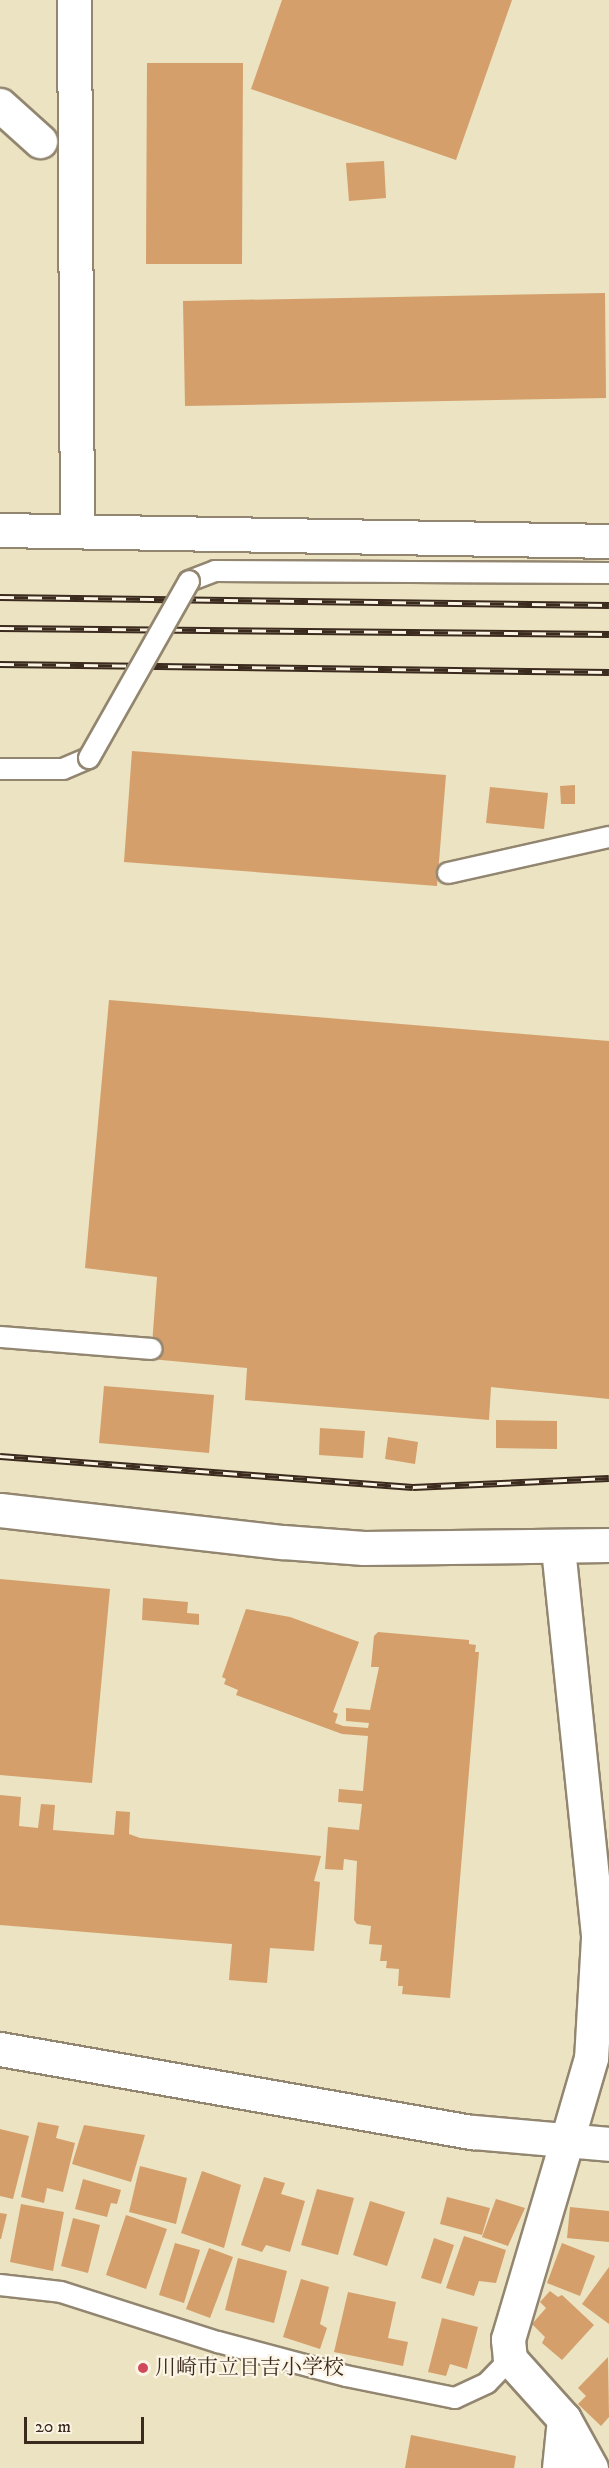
<!DOCTYPE html>
<meta charset="utf-8">
<style>
body{margin:0}
#map{position:relative;width:609px;height:2468px;overflow:hidden;background:#ebe3c1;font-family:"IM FELL DW Pica","Noto Serif JP",serif}
div>[style]{position:absolute}
.building>*{inset:0;background:#d49f6b}
.roads{filter:drop-shadow(2px 0 #938670) drop-shadow(-2px 0 #938670) drop-shadow(0 2px #938670) drop-shadow(0 -2px #938670)}
.lane>*{height:20px;margin:-10px;padding:0 10px;transform-origin:10px;border-radius:10px;background:#fff}
.street>*{height:33px;margin:-16.5px;padding:0 16.5px;transform-origin:16.5px;border-radius:16.5px;background:#fff}
.secondary>*{height:33px;margin:-16.5px;padding:0 16.5px;transform-origin:16.5px;border-radius:16.5px;background:#fff}
.rail>*{height:7px;margin-top:-3.5px;transform-origin:0;background:repeating-linear-gradient(90deg,#fcf5e5 0 14px,#3b2a1e 0 28px);box-sizing:border-box;border-block:2px solid #3b2a1e}
.bridges{filter:drop-shadow(2px 0 #938670) drop-shadow(-2px 0 #938670) drop-shadow(0 2px #938670) drop-shadow(0 -2px #938670)}
.lane-bridge>*{height:20px;margin:-10px;padding:0 10px;transform-origin:10px;border-radius:10px;background:#fff}
.dots>*{width:16px;height:16px;translate:-50% -50%;box-sizing:border-box;border:3px solid #fcf5e5;border-radius:50%}
span{translate:-50% -50%;white-space:nowrap;text-align:center;line-height:1.15;-webkit-text-stroke:4.5px #fcf5e5;paint-order:stroke}
.poi-label{font-size:21px;color:#3b2a1e}
.left{translate:0 -50%;text-align:left}
.scale{position:absolute;left:24px;top:2417px;width:120px;height:27px;box-sizing:border-box;border:3px solid #3b2a1e;border-top:0;padding-left:8px;font-size:18px;line-height:21px;white-space:nowrap;color:#3b2a1e;-webkit-text-stroke:4px #fcf5e5;paint-order:stroke}
</style>
<div id="map">
<div class="building">
<div style="clip-path:polygon(282px 0,512px 0,456px 160px,251px 89px)"></div>
<div style="clip-path:polygon(147px 63px,243px 63px,242px 264px,146px 264px)"></div>
<div style="clip-path:polygon(384px 161px,386px 198px,349px 201px,346px 163px)"></div>
<div style="clip-path:polygon(605px 293px,606px 398px,185px 406px,183px 301px)"></div>
<div style="clip-path:polygon(132px 751px,446px 775px,437px 886px,124px 862px)"></div>
<div style="clip-path:polygon(575px 785px,575px 804px,561px 804px,560px 786px)"></div>
<div style="clip-path:polygon(490px 787px,548px 793px,544px 829px,486px 823px)"></div>
<div style="clip-path:polygon(109px 1000px,609px 1041px,609px 1399px,491px 1387px,489px 1420px,245px 1400px,247px 1368px,151px 1359px,157px 1277px,85px 1268px)"></div>
<div style="clip-path:polygon(104px 1386px,214px 1395px,209px 1453px,99px 1443px)"></div>
<div style="clip-path:polygon(496px 1420px,557px 1421px,557px 1449px,496px 1448px)"></div>
<div style="clip-path:polygon(320px 1428px,365px 1431px,363px 1458px,319px 1455px)"></div>
<div style="clip-path:polygon(388px 1437px,418px 1442px,415px 1464px,385px 1459px)"></div>
<div style="clip-path:polygon(0 1579px,110px 1589px,92px 1783px,0 1775px)"></div>
<div style="clip-path:polygon(143px 1598px,188px 1602px,187px 1613px,199px 1614px,199px 1625px,142px 1620px)"></div>
<div style="clip-path:polygon(246px 1609px,290px 1617px,359px 1642px,333px 1712px,338px 1714px,335px 1723px,343px 1726px,368px 1728px,369px 1723px,346px 1721px,346px 1708px,370px 1710px,379px 1667px,371px 1667px,374px 1636px,378px 1632px,469px 1640px,469px 1644px,476px 1645px,475px 1652px,479px 1652px,450px 1998px,402px 1994px,403px 1986px,398px 1986px,399px 1969px,386px 1968px,387px 1961px,380px 1961px,382px 1945px,369px 1944px,371px 1926px,357px 1924px,354px 1920px,357px 1861px,344px 1859px,343px 1870px,325px 1869px,328px 1827px,359px 1830px,362px 1804px,338px 1802px,339px 1789px,363px 1791px,368px 1736px,342px 1734px,236px 1695px,238px 1690px,224px 1684px,226px 1679px,222px 1677px)"></div>
<div style="clip-path:polygon(0 1795px,21px 1797px,19px 1826px,38px 1828px,41px 1804px,55px 1805px,53px 1830px,114px 1835px,116px 1811px,130px 1812px,129px 1834px,140px 1838px,321px 1856px,314px 1881px,320px 1882px,314px 1951px,270px 1948px,267px 1983px,229px 1980px,232px 1944px,0 1925px)"></div>
<div style="clip-path:polygon(38px 2122px,59px 2126px,56px 2138px,75px 2143px,63px 2192px,47px 2188px,44px 2203px,21px 2197px)"></div>
<div style="clip-path:polygon(84px 2125px,145px 2135px,131px 2182px,72px 2164px)"></div>
<div style="clip-path:polygon(0 2129px,29px 2136px,13px 2199px,0 2196px)"></div>
<div style="clip-path:polygon(140px 2166px,187px 2178px,176px 2224px,129px 2212px)"></div>
<div style="clip-path:polygon(202px 2171px,241px 2185px,224px 2248px,181px 2233px)"></div>
<div style="clip-path:polygon(264px 2177px,285px 2183px,281px 2194px,305px 2201px,290px 2252px,266px 2245px,262px 2252px,241px 2245px)"></div>
<div style="clip-path:polygon(83px 2179px,121px 2190px,117px 2204px,111px 2203px,107px 2217px,75px 2209px)"></div>
<div style="clip-path:polygon(317px 2189px,354px 2198px,338px 2255px,301px 2245px)"></div>
<div style="clip-path:polygon(447px 2197px,490px 2208px,482px 2235px,440px 2224px)"></div>
<div style="clip-path:polygon(496px 2199px,525px 2208px,508px 2246px,482px 2237px)"></div>
<div style="clip-path:polygon(370px 2201px,405px 2212px,387px 2266px,353px 2255px)"></div>
<div style="clip-path:polygon(21px 2204px,64px 2212px,53px 2271px,10px 2262px)"></div>
<div style="clip-path:polygon(570px 2207px,609px 2211px,609px 2242px,567px 2238px)"></div>
<div style="clip-path:polygon(0 2213px,7px 2214px,1px 2239px,0 2239px)"></div>
<div style="clip-path:polygon(126px 2215px,167px 2229px,146px 2289px,106px 2275px)"></div>
<div style="clip-path:polygon(73px 2218px,100px 2225px,88px 2273px,61px 2266px)"></div>
<div style="clip-path:polygon(464px 2236px,506px 2250px,496px 2283px,479px 2281px,474px 2296px,446px 2288px)"></div>
<div style="clip-path:polygon(434px 2238px,454px 2245px,441px 2284px,421px 2278px)"></div>
<div style="clip-path:polygon(175px 2243px,200px 2250px,184px 2303px,159px 2295px)"></div>
<div style="clip-path:polygon(562px 2243px,595px 2256px,580px 2296px,547px 2283px)"></div>
<div style="clip-path:polygon(209px 2248px,233px 2257px,210px 2318px,186px 2309px)"></div>
<div style="clip-path:polygon(238px 2258px,287px 2271px,274px 2323px,225px 2310px)"></div>
<div style="clip-path:polygon(609px 2267px,609px 2324px,582px 2304px)"></div>
<div style="clip-path:polygon(301px 2279px,329px 2287px,320px 2324px,327px 2328px,320px 2349px,283px 2337px)"></div>
<div style="clip-path:polygon(550px 2291px,558px 2297px,562px 2295px,594px 2325px,562px 2360px,542px 2343px,545px 2337px,532px 2324px,546px 2308px,540px 2302px)"></div>
<div style="clip-path:polygon(348px 2292px,396px 2302px,388px 2338px,408px 2342px,403px 2366px,334px 2352px)"></div>
<div style="clip-path:polygon(442px 2318px,478px 2327px,467px 2369px,450px 2364px,446px 2376px,428px 2372px)"></div>
<div style="clip-path:polygon(608px 2357px,609px 2417px,601px 2426px,578px 2404px,586px 2396px,578px 2388px)"></div>
<div style="clip-path:polygon(411px 2435px,516px 2456px,514px 2468px,405px 2468px)"></div>
</div>
<div class="roads">
<div class="lane">
<div style="left:189px;top:581px;width:28px;rotate:-21deg"></div>
<div style="left:215px;top:571px;width:394px;rotate:0.3deg"></div>
<div style="left:0;top:769px;width:63px"></div>
<div style="left:63px;top:769px;width:28px;rotate:-23deg"></div>
<div style="left:448px;top:873px;width:165px;rotate:-12.6deg"></div>
<div style="left:0;top:1337px;width:152px;rotate:4.5deg"></div>
<div style="left:0;top:2285px;width:61px;rotate:6.5deg"></div>
<div style="left:61px;top:2292px;width:165px;rotate:17.7deg"></div>
<div style="left:218px;top:2342px;width:132px;rotate:14.9deg"></div>
<div style="left:346px;top:2376px;width:111px;rotate:11.4deg"></div>
<div style="left:455px;top:2398px;width:35px;rotate:-25deg"></div>
<div style="left:487px;top:2383px;width:33px;rotate:-46deg"></div>
</div>
<div class="street">
<div style="left:0;top:105px;width:54px;rotate:42deg"></div>
<div style="left:564px;top:2419px;width:56px;rotate:61.1deg"></div>
<div style="left:559px;top:2468px;width:49px;rotate:-84.2deg"></div>
<div style="left:564px;top:2419px;width:81px;rotate:-132deg"></div>
<div style="left:510px;top:2359px;width:20px;rotate:-96deg"></div>
<div style="left:508px;top:2339px;width:208px;rotate:-73.5deg"></div>
</div>
<div class="secondary">
<div style="left:74px;top:0;width:529px;rotate:89.68deg"></div>
<div style="left:0;top:530px;width:609px;rotate:1.03deg"></div>
<div style="left:0;top:1510px;width:285px;rotate:6.5deg"></div>
<div style="left:283px;top:1542px;width:81px;rotate:4.2deg"></div>
<div style="left:364px;top:1548px;width:245px;rotate:-0.7deg"></div>
<div style="left:558px;top:1548px;width:392px;rotate:84.1deg"></div>
<div style="left:598px;top:1938px;width:120px;rotate:93.3deg"></div>
<div style="left:591px;top:2058px;width:85px;rotate:106.3deg"></div>
<div style="left:0;top:2049px;width:480px;rotate:10deg"></div>
<div style="left:473px;top:2132px;width:137px;rotate:5deg"></div>
</div>
</div>
<div class="rail">
<div style="left:0;top:597px;width:609px;rotate:0.75deg"></div>
<div style="left:0;top:628px;width:609px;rotate:0.56deg"></div>
<div style="left:0;top:664px;width:609px;rotate:0.75deg"></div>
<div style="left:0;top:1456px;width:414px;rotate:4.3deg"></div>
<div style="left:413px;top:1487px;width:196px;rotate:-2.6deg"></div>
</div>
<div class="bridges">
<div class="lane-bridge">
<div style="left:89px;top:758px;width:203px;rotate:-60.5deg"></div>
</div>
</div>
<div class="dots">
<div style="left:143px;top:2368px;background:#d1495b"></div>
</div>
<div class="poi-label">
<span class="left" style="left:155px;top:2368px">川崎市立日吉小学校</span>
</div>
<div class="scale">20 m</div>
</div>
